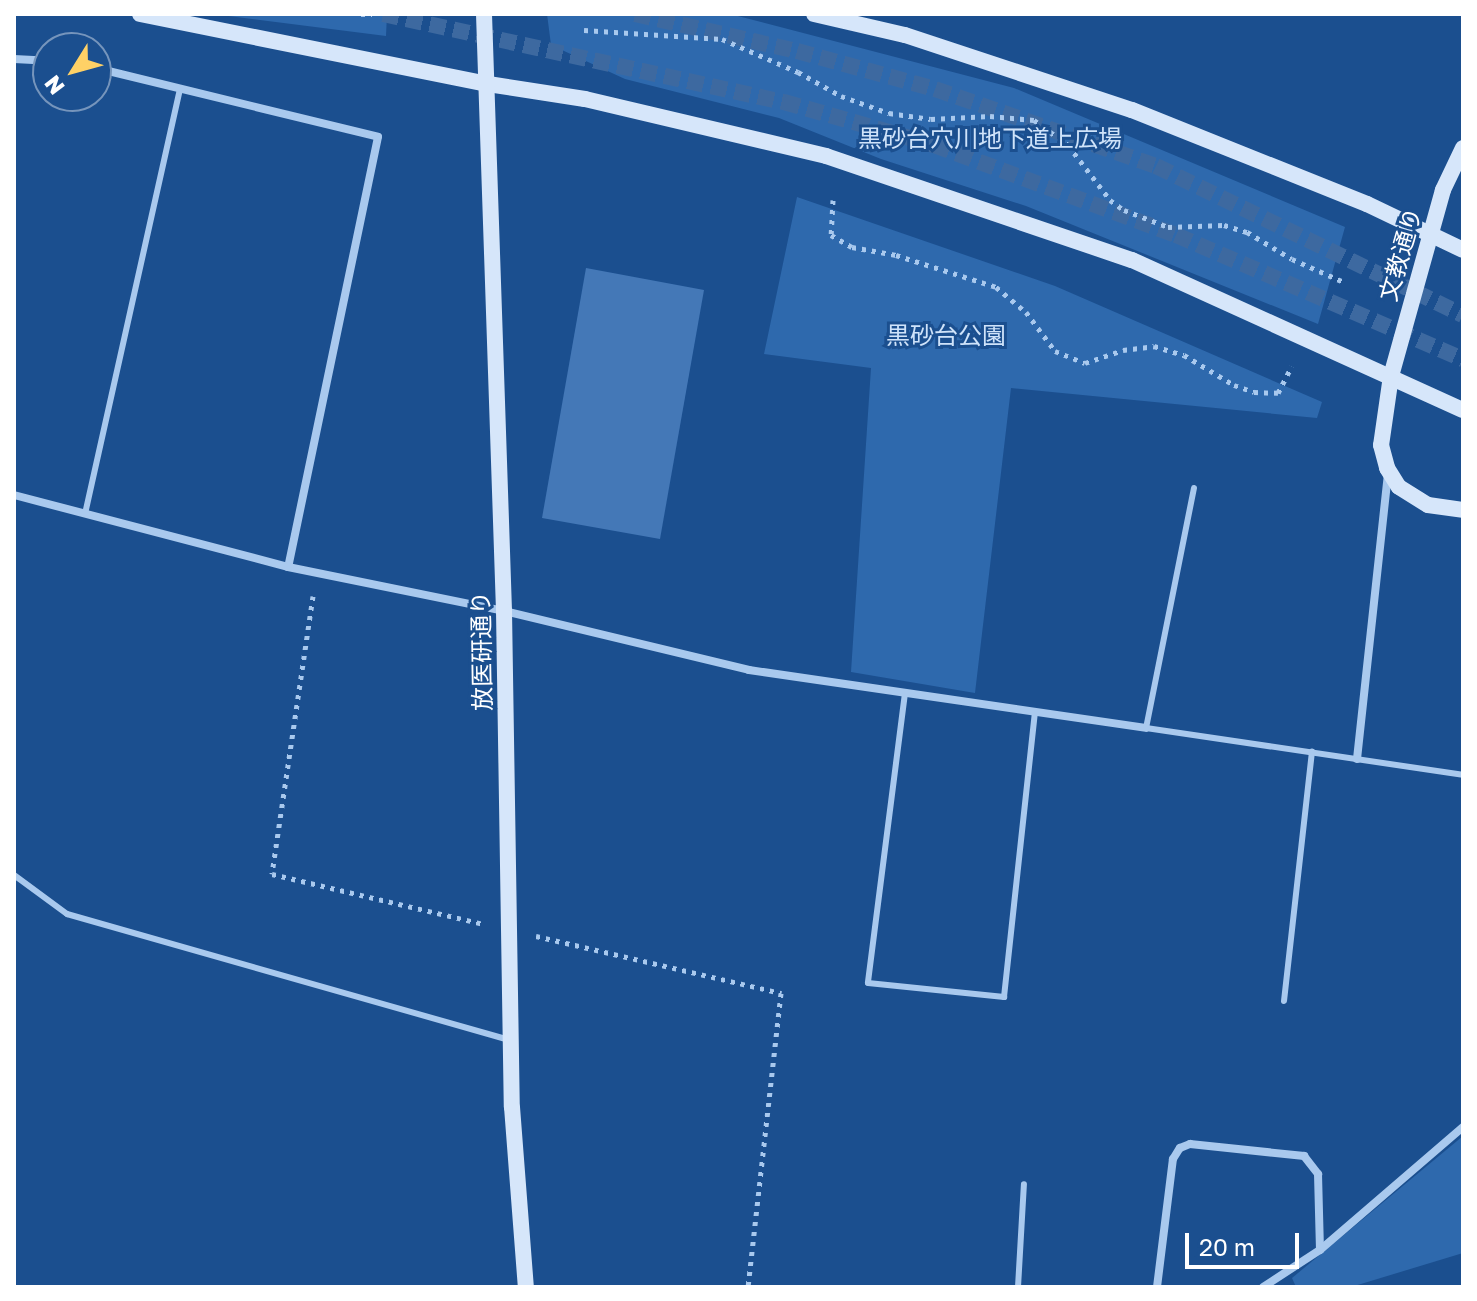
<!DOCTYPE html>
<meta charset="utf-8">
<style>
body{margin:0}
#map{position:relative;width:1477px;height:1301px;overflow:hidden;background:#1b4f8f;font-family:"Golos Text","Noto Sans JP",sans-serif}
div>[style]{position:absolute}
.green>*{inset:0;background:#2e69ad}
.building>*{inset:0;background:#4478b7}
.secondary-tunnel>*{height:16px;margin-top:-8px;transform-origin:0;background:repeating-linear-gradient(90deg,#3d69a0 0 16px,transparent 0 24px)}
.path>*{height:5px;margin-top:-2.5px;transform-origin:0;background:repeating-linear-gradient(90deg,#a9c9ee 0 4px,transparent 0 10px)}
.lane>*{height:6px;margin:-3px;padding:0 3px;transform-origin:3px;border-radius:3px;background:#a9c9ee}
.street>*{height:8px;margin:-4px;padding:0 4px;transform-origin:4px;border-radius:4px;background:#a9c9ee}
.secondary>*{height:16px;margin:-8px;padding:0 8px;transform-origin:8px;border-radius:8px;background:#d6e6fa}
span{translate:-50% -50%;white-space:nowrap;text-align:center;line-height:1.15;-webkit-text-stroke:6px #1b4f8f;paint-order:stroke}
.park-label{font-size:24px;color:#cfe3fa}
.street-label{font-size:24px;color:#fff}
.frame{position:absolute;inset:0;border:16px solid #fff;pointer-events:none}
.north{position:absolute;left:32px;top:32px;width:80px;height:80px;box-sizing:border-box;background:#1b4f8f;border:2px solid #7695bc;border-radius:50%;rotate:233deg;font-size:22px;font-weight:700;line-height:32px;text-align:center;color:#fff}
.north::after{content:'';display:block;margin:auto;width:28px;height:36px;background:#ffd166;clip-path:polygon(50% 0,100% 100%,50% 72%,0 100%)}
.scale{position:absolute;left:1185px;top:1233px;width:114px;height:36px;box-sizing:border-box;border:4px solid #fff;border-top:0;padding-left:10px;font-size:24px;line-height:28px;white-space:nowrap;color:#fff;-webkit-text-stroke:6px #1b4f8f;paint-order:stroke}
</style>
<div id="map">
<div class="green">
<div style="clip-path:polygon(213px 14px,387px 14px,386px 36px)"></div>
<div style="clip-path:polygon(547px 14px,730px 14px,1014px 88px,1345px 227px,1318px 324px,1026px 206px,881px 159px,779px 118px,625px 79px,551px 45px)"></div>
<div style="clip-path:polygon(797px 197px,1055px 286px,1322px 402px,1317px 418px,1011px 388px,975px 693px,851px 672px,871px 368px,764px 354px)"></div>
<div style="clip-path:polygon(1463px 1136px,1463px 1253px,1351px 1287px,1296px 1287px,1292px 1278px)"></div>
</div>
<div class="building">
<div style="clip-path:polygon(586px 268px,704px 290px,660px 539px,542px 518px)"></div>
</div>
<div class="secondary-tunnel">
<div style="left:383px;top:14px;width:411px;rotate:12.4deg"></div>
<div style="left:784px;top:102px;width:156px;rotate:16deg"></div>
<div style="left:934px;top:145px;width:258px;rotate:20.4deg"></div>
<div style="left:1176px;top:235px;width:313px;rotate:23.4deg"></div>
<div style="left:635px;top:14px;width:166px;rotate:12.9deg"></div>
<div style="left:797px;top:51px;width:143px;rotate:15.4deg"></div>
<div style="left:935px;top:89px;width:234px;rotate:19.2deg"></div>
<div style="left:1156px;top:166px;width:341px;rotate:25.9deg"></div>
</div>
<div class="path">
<div style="left:361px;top:14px;width:11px"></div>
<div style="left:584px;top:30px;width:138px;rotate:3.7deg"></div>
<div style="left:722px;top:39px;width:83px;rotate:23.5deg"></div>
<div style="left:798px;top:72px;width:49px;rotate:29.2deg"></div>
<div style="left:841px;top:96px;width:51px;rotate:19.5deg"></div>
<div style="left:889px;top:113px;width:42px;rotate:8.1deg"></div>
<div style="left:931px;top:119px;width:59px;rotate:-2.9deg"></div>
<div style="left:990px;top:116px;width:44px;rotate:5.2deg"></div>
<div style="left:1034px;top:120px;width:42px;rotate:36.3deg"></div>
<div style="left:1068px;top:145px;width:69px;rotate:52.6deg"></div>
<div style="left:1110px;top:200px;width:17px;rotate:36deg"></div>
<div style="left:1124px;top:210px;width:47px;rotate:21.1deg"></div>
<div style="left:1168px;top:227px;width:56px;rotate:-2deg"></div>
<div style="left:1224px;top:225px;width:24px;rotate:17deg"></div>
<div style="left:1247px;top:232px;width:52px;rotate:31deg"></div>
<div style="left:1292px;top:259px;width:57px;rotate:23.9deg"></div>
<div style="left:833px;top:200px;width:35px;rotate:93deg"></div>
<div style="left:831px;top:235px;width:24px;rotate:30deg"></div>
<div style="left:852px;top:247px;width:45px;rotate:10.3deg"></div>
<div style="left:896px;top:255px;width:105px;rotate:17.7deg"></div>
<div style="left:996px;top:287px;width:39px;rotate:40deg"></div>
<div style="left:1026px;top:312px;width:49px;rotate:53.4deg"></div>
<div style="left:1055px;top:351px;width:32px;rotate:22deg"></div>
<div style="left:1085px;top:363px;width:40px;rotate:-18.9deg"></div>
<div style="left:1123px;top:350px;width:31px;rotate:-7deg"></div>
<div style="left:1154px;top:346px;width:31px;rotate:17deg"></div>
<div style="left:1184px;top:355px;width:58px;rotate:31deg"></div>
<div style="left:1234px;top:385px;width:21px;rotate:19deg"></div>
<div style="left:1254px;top:392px;width:24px;rotate:2deg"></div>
<div style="left:1278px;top:393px;width:30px;rotate:-63deg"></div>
<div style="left:313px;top:596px;width:281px;rotate:98.4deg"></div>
<div style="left:272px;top:874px;width:218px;rotate:13.3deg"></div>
<div style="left:536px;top:936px;width:252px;rotate:13.1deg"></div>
<div style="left:781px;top:993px;width:296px;rotate:96.4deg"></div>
</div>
<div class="lane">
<div style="left:1194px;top:488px;width:245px;rotate:101.3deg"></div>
<div style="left:1146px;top:728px;width:320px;rotate:8.4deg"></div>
<div style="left:85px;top:514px;width:436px;rotate:-77.4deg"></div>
<div style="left:905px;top:693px;width:292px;rotate:97.3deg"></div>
<div style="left:868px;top:983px;width:137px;rotate:5.9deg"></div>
<div style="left:1004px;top:997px;width:287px;rotate:-83.8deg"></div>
<div style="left:14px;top:875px;width:66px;rotate:36.3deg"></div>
<div style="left:67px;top:914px;width:459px;rotate:15.9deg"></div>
<div style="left:1284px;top:1001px;width:251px;rotate:-83.6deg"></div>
<div style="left:1018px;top:1287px;width:103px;rotate:-86.7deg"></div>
</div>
<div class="street">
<div style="left:14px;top:59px;width:34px;rotate:3deg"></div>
<div style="left:96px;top:68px;width:290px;rotate:13.7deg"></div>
<div style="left:378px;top:137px;width:439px;rotate:101.8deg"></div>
<div style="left:14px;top:495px;width:283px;rotate:14.7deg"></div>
<div style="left:288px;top:567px;width:220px;rotate:11.5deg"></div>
<div style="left:504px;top:611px;width:252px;rotate:13.5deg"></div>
<div style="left:749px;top:670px;width:401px;rotate:8.3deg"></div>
<div style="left:1357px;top:759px;width:287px;rotate:-83.8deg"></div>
<div style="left:1157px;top:1287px;width:129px;rotate:-82.9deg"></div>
<div style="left:1173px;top:1159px;width:13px;rotate:-58deg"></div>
<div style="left:1180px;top:1148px;width:11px;rotate:-22deg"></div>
<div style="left:1190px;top:1144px;width:115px;rotate:6deg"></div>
<div style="left:1304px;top:1156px;width:23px;rotate:52deg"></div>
<div style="left:1318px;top:1174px;width:76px;rotate:88.5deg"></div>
<div style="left:1263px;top:1287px;width:68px;rotate:-33deg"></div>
<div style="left:1320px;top:1250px;width:189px;rotate:-40.7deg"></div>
</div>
<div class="secondary">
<div style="left:140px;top:14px;width:355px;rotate:11.4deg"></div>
<div style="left:488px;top:84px;width:98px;rotate:8.8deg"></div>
<div style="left:585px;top:99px;width:248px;rotate:13.3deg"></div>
<div style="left:826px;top:156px;width:323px;rotate:18.8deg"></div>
<div style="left:1132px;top:260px;width:363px;rotate:24.4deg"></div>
<div style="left:484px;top:14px;width:597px;rotate:88.08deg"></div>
<div style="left:504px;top:611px;width:496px;rotate:89.1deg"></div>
<div style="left:512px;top:1107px;width:181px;rotate:85.6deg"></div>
<div style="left:814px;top:14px;width:93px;rotate:13deg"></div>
<div style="left:905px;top:35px;width:239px;rotate:18.3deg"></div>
<div style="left:1132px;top:110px;width:253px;rotate:21.8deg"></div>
<div style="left:1367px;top:204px;width:106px;rotate:25.6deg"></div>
<div style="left:1463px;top:148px;width:47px;rotate:115.5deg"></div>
<div style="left:1443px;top:190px;width:193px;rotate:105.6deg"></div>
<div style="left:1391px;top:376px;width:70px;rotate:98.2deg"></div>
<div style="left:1381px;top:445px;width:24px;rotate:75deg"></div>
<div style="left:1387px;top:468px;width:22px;rotate:58deg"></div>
<div style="left:1399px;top:487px;width:34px;rotate:32deg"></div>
<div style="left:1428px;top:505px;width:35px;rotate:8deg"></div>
</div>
<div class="park-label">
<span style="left:990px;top:138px">黒砂台穴川地下道上広場</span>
<span style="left:946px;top:335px">黒砂台公園</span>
</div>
<div class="street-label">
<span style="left:1400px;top:254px;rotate:-74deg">文教通り</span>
<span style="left:481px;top:651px;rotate:-91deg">放医研通り</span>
</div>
<div class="frame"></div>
<div class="north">N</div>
<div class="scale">20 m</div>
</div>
